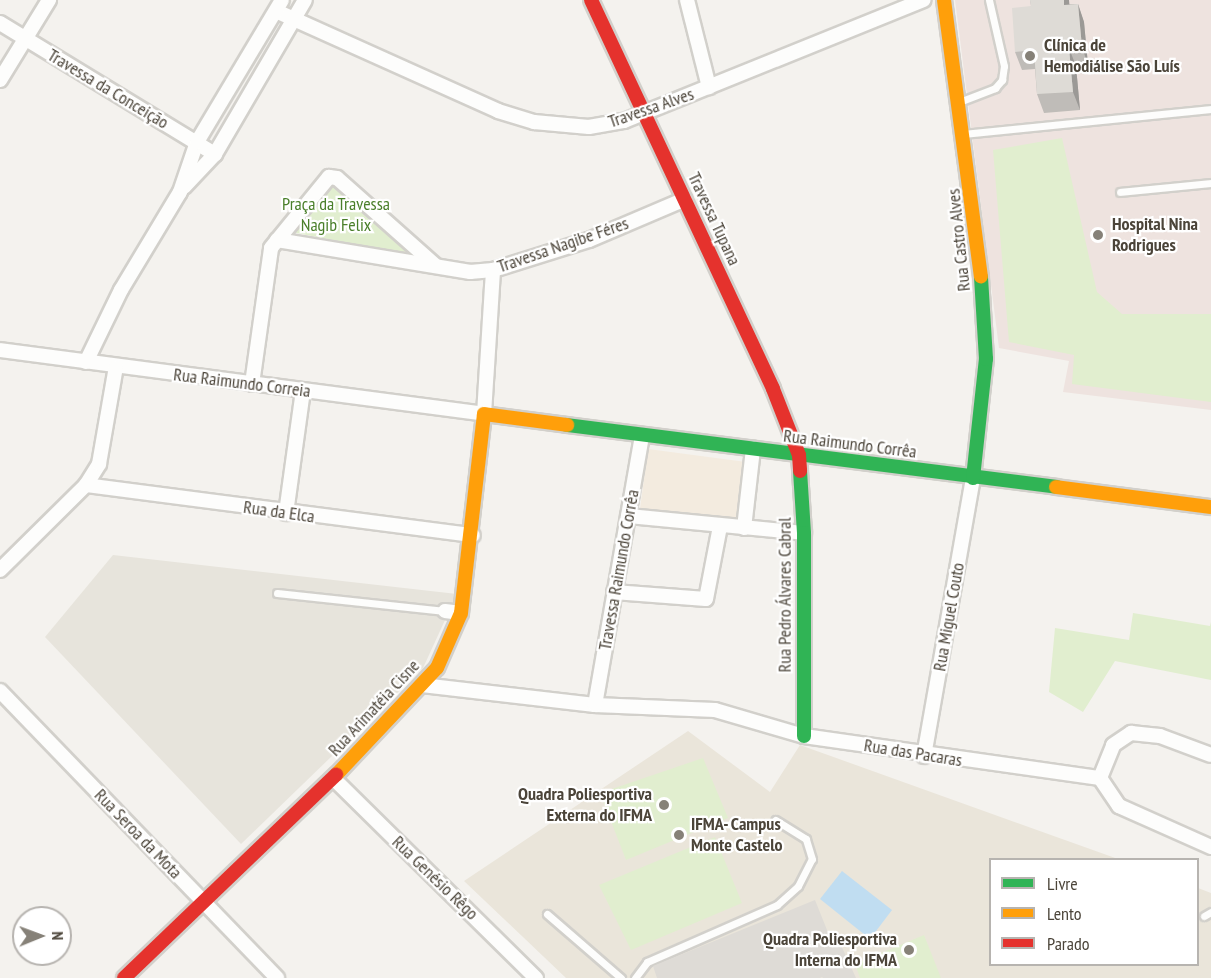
<!DOCTYPE html>
<meta charset="utf-8">
<style>
body{margin:0}
#map{position:relative;width:1211px;height:978px;overflow:hidden;background:#f4f2ee;font-family:"PT Sans Narrow",sans-serif}
div>[style]{position:absolute}
.residential>*{inset:0;background:#e7e4dc}
.commercial>*{inset:0;background:#f3ebdf}
.education>*{inset:0;background:#eae5da}
.medical>*{inset:0;background:#eee3df}
.green>*{inset:0;background:#e1eecf}
.water>*{inset:0;background:#c0ddf1}
.roads{filter:drop-shadow(2px 0 #d2d0cb) drop-shadow(-2px 0 #d2d0cb) drop-shadow(0 2px #d2d0cb) drop-shadow(0 -2px #d2d0cb)}
.lane>*{height:7px;margin:-3.5px;padding:0 3.5px;transform-origin:3.5px;border-radius:3.5px;background:#fdfdfc}
.street>*{height:14px;margin:-7px;padding:0 7px;transform-origin:7px;border-radius:7px;background:#fdfdfc}
.fast>*{height:14px;margin:-7px;padding:0 7px;transform-origin:7px;border-radius:7px;background:#30b455}
.slow>*{height:14px;margin:-7px;padding:0 7px;transform-origin:7px;border-radius:7px;background:#ff9f0a}
.jam>*{height:14px;margin:-7px;padding:0 7px;transform-origin:7px;border-radius:7px;background:#e5322d}
.wall>*{inset:0;background:#bfbcb8}
.shaded-wall>*{inset:0;background:#9b9996}
.building>*{inset:0;background:#dedbd6}
.dots>*{width:16px;height:16px;translate:-50% -50%;box-sizing:border-box;border:3px solid #fff;border-radius:50%}
span{translate:-50% -50%;white-space:nowrap;text-align:center;line-height:1.15;-webkit-text-stroke:4.5px #fff;paint-order:stroke}
.poi-label{font-size:18px;color:#4b4439;font-weight:700}
.left{translate:0 -50%;text-align:left}
.right{translate:-100% -50%;text-align:right}
.street-label{font-size:18px;color:#4b4439}
.park-label{font-size:18px;color:#4a7f2a}
.legend{position:absolute;left:989px;top:858px;width:210px;height:108px;box-sizing:border-box;background:#fff;border:2px solid #b7b4b0;margin:0;padding:8px 10px;list-style:none;font-size:18px;color:#4b4439}
.legend li{display:flex;align-items:center;gap:12px;height:30px}
.legend b{width:30px;border:2px solid #b7b4b0}
.north{position:absolute;left:12px;top:906px;width:60px;height:60px;box-sizing:border-box;background:#fff;border:2px solid #b7b4b0;border-radius:50%;rotate:89deg;font-size:16px;font-weight:700;line-height:24px;text-align:center;color:#4b4439}
.north::after{content:'';display:block;margin:auto;width:21px;height:27px;background:#868178;clip-path:polygon(50% 0,100% 100%,50% 72%,0 100%)}
</style>
<div id="map">
<div class="residential">
<div style="clip-path:polygon(113px 555px,457px 594px,423px 668px,241px 844px,45px 637px)"></div>
</div>
<div class="commercial">
<div style="clip-path:polygon(648px 449px,746px 462px,738px 522px,640px 509px)"></div>
</div>
<div class="education">
<div style="clip-path:polygon(688px 731px,770px 792px,800px 745px,1118px 859px,990px 860px,990px 964px,1198px 964px,1198px 888px,1211px 893px,1211px 978px,566px 978px,464px 881px)"></div>
</div>
<div class="medical">
<div style="clip-path:polygon(955px 0,1211px 0,1211px 410px,1063px 392px,1069px 361px,999px 348px)"></div>
</div>
<div class="green">
<div style="clip-path:polygon(1062px 138px,1097px 292px,1122px 314px,1211px 314px,1211px 402px,1072px 384px,1074px 355px,1009px 342px,993px 150px)"></div>
<div style="clip-path:polygon(333px 178px,417px 256px,291px 232px)"></div>
<div style="clip-path:polygon(1133px 613px,1210px 626px,1211px 622px,1211px 680px,1115px 661px,1083px 712px,1049px 692px,1055px 628px,1129px 640px)"></div>
<div style="clip-path:polygon(703px 758px,728px 818px,626px 860px,600px 793px)"></div>
<div style="clip-path:polygon(715px 837px,742px 903px,631px 950px,599px 885px)"></div>
<div style="clip-path:polygon(924px 935px,941px 978px,860px 978px,855px 964px)"></div>
</div>
<div class="water">
<div style="clip-path:polygon(842px 871px,892px 910px,870px 939px,820px 899px)"></div>
</div>
<div class="roads">
<div class="lane">
<div style="left:959px;top:102px;width:39px;rotate:-21deg"></div>
<div style="left:995px;top:88px;width:11px;rotate:-49deg"></div>
<div style="left:1002px;top:80px;width:14px;rotate:-82deg"></div>
<div style="left:1004px;top:66px;width:68px;rotate:-102.8deg"></div>
<div style="left:964px;top:134px;width:248px;rotate:-5.8deg"></div>
<div style="left:1120px;top:192px;width:91px;rotate:-5.6deg"></div>
<div style="left:277px;top:593px;width:169px;rotate:6.1deg"></div>
<div style="left:547px;top:914px;width:98px;rotate:40.9deg"></div>
<div style="left:1204px;top:916px;width:8px;rotate:-30deg"></div>
<div style="left:635px;top:978px;width:20px;rotate:-53deg"></div>
<div style="left:647px;top:962px;width:142px;rotate:-23.7deg"></div>
<div style="left:777px;top:905px;width:28px;rotate:-42deg"></div>
<div style="left:798px;top:886px;width:30px;rotate:-63deg"></div>
<div style="left:812px;top:859px;width:21px;rotate:-107deg"></div>
<div style="left:806px;top:839px;width:36px;rotate:-148deg"></div>
</div>
<div class="street">
<div style="left:687px;top:0;width:90px;rotate:75.8deg"></div>
<div style="left:276px;top:11px;width:243px;rotate:24.2deg"></div>
<div style="left:498px;top:111px;width:38px;rotate:17deg"></div>
<div style="left:534px;top:122px;width:55px;rotate:5.2deg"></div>
<div style="left:589px;top:127px;width:36px;rotate:-10deg"></div>
<div style="left:624px;top:121px;width:323px;rotate:-22deg"></div>
<div style="left:0;top:23px;width:252px;rotate:31.4deg"></div>
<div style="left:0;top:80px;width:94px;rotate:-58.5deg"></div>
<div style="left:184px;top:187px;width:45px;rotate:-46.8deg"></div>
<div style="left:215px;top:154px;width:178px;rotate:-59.7deg"></div>
<div style="left:277px;top:240px;width:196px;rotate:9.4deg"></div>
<div style="left:470px;top:272px;width:23px;rotate:-5deg"></div>
<div style="left:493px;top:270px;width:101px;rotate:-17.4deg"></div>
<div style="left:589px;top:240px;width:104px;rotate:-23.1deg"></div>
<div style="left:0;top:350px;width:488px;rotate:7.5deg"></div>
<div style="left:484px;top:414px;width:144px;rotate:-86.4deg"></div>
<div style="left:86px;top:362px;width:80px;rotate:-64.1deg"></div>
<div style="left:121px;top:290px;width:114px;rotate:-59deg"></div>
<div style="left:180px;top:192px;width:53px;rotate:-71.2deg"></div>
<div style="left:197px;top:142px;width:165px;rotate:-59.1deg"></div>
<div style="left:252px;top:384px;width:137px;rotate:-82deg"></div>
<div style="left:271px;top:248px;width:92px;rotate:-50.8deg"></div>
<div style="left:329px;top:177px;width:8px;rotate:7deg"></div>
<div style="left:337px;top:178px;width:132px;rotate:41.6deg"></div>
<div style="left:86px;top:485px;width:390px;rotate:7.4deg"></div>
<div style="left:286px;top:513px;width:123px;rotate:-82.1deg"></div>
<div style="left:628px;top:516px;width:177px;rotate:5.5deg"></div>
<div style="left:744px;top:528px;width:80px;rotate:-83.5deg"></div>
<div style="left:0;top:570px;width:121px;rotate:-44.7deg"></div>
<div style="left:86px;top:485px;width:25px;rotate:-58deg"></div>
<div style="left:99px;top:464px;width:98px;rotate:-80.1deg"></div>
<div style="left:614px;top:592px;width:92px;rotate:4.4deg"></div>
<div style="left:706px;top:599px;width:74px;rotate:-79.1deg"></div>
<div style="left:445px;top:611px;width:16px;rotate:7deg"></div>
<div style="left:422px;top:685px;width:174px;rotate:6.6deg"></div>
<div style="left:595px;top:705px;width:120px;rotate:2.4deg"></div>
<div style="left:715px;top:710px;width:93px;rotate:16.3deg"></div>
<div style="left:804px;top:736px;width:299px;rotate:8.1deg"></div>
<div style="left:0;top:691px;width:399px;rotate:46deg"></div>
<div style="left:595px;top:705px;width:274px;rotate:-80.1deg"></div>
<div style="left:924px;top:756px;width:282px;rotate:-80deg"></div>
<div style="left:333px;top:778px;width:285px;rotate:44.6deg"></div>
<div style="left:1100px;top:778px;width:35px;rotate:-68deg"></div>
<div style="left:1113px;top:745px;width:22px;rotate:-34deg"></div>
<div style="left:1131px;top:733px;width:29px;rotate:6deg"></div>
<div style="left:1160px;top:736px;width:54px;rotate:20.4deg"></div>
<div style="left:1100px;top:778px;width:34px;rotate:56deg"></div>
<div style="left:1119px;top:806px;width:101px;rotate:24deg"></div>
</div>
<div class="fast">
<div style="left:567px;top:425px;width:493px;rotate:7.2deg"></div>
<div style="left:800px;top:471px;width:62px;rotate:86.3deg"></div>
<div style="left:804px;top:533px;width:203px;rotate:90deg"></div>
<div style="left:973px;top:478px;width:120px;rotate:-83.8deg"></div>
<div style="left:986px;top:359px;width:82px;rotate:-93.5deg"></div>
</div>
<div class="slow">
<div style="left:944px;top:0;width:279px;rotate:82.4deg"></div>
<div style="left:1056px;top:487px;width:156px;rotate:7.4deg"></div>
<div style="left:336px;top:775px;width:147px;rotate:-46.7deg"></div>
<div style="left:437px;top:668px;width:60px;rotate:-66.4deg"></div>
<div style="left:461px;top:613px;width:200px;rotate:-83.4deg"></div>
<div style="left:484px;top:414px;width:84px;rotate:7.5deg"></div>
</div>
<div class="jam">
<div style="left:591px;top:0;width:429px;rotate:64.9deg"></div>
<div style="left:773px;top:389px;width:71px;rotate:68.5deg"></div>
<div style="left:799px;top:455px;width:16px;rotate:86deg"></div>
<div style="left:124px;top:978px;width:294px;rotate:-43.8deg"></div>
</div>
</div>
<div class="wall">
<div style="clip-path:polygon(1030px 0,1069px 0,1069px 4px,1078px 4px,1084px 22px,1088px 65px,1076px 66px,1080px 110px,1044px 113px,1037px 94px,1035px 69px,1022px 70px,1015px 52px,1031px 6px)"></div>
</div>
<div class="shaded-wall">
<div style="clip-path:polygon(1064px 0,1069px 0,1071px 23px,1064px 5px)"></div>
<div style="clip-path:polygon(1078px 4px,1084px 22px,1088px 65px,1082px 47px)"></div>
<div style="clip-path:polygon(1069px 48px,1076px 66px,1080px 110px,1073px 92px)"></div>
</div>
<div class="building">
<div style="clip-path:polygon(1030px 0,1064px 0,1064px 5px,1078px 4px,1082px 47px,1069px 48px,1073px 92px,1037px 94px,1034px 50px,1015px 52px,1012px 8px,1031px 6px)"></div>
<div style="clip-path:polygon(815px 900px,833px 945px,840px 943px,856px 978px,823px 978px,822px 977px,820px 978px,657px 978px,653px 966px)"></div>
</div>
<div class="dots">
<div style="left:1030px;top:56px;background:#868178"></div>
<div style="left:1098px;top:235px;background:#868178"></div>
<div style="left:664px;top:805px;background:#868178"></div>
<div style="left:679px;top:835px;background:#868178"></div>
<div style="left:909px;top:950px;background:#868178"></div>
</div>
<div class="poi-label">
<span class="left" style="left:1044px;top:56px">Clínica de<br>Hemodiálise São Luís</span>
<span class="left" style="left:1112px;top:235px">Hospital Nina<br>Rodrigues</span>
<span class="right" style="left:652px;top:805px">Quadra Poliesportiva<br>Externa do IFMA</span>
<span class="left" style="left:691px;top:835px">IFMA- Campus<br>Monte Castelo</span>
<span class="right" style="left:897px;top:950px">Quadra Poliesportiva<br>Interna do IFMA</span>
</div>
<div class="street-label">
<span style="left:108px;top:89px;rotate:31deg">Travessa da Conceição</span>
<span style="left:651px;top:108px;rotate:-19deg">Travessa Alves</span>
<span style="left:714px;top:219px;rotate:65deg">Travessa Tupana</span>
<span style="left:959px;top:240px;rotate:-96deg">Rua Castro Alves</span>
<span style="left:563px;top:245px;rotate:-19deg">Travessa Nagibe Féres</span>
<span style="left:242px;top:383px;rotate:7deg">Rua Raimundo Correia</span>
<span style="left:850px;top:444px;rotate:7deg">Rua Raimundo Corrêa</span>
<span style="left:279px;top:512px;rotate:8deg">Rua da Elca</span>
<span style="left:619px;top:570px;rotate:-80deg">Travessa Raimundo Corrêa</span>
<span style="left:785px;top:595px;rotate:-90deg">Rua Pedro Álvares Cabral</span>
<span style="left:949px;top:617px;rotate:-80deg">Rua Miguel Couto</span>
<span style="left:374px;top:708px;rotate:-47deg">Rua Arimatéia Cisne</span>
<span style="left:913px;top:753px;rotate:9deg">Rua das Pacaras</span>
<span style="left:138px;top:834px;rotate:46deg">Rua Seroa da Mota</span>
<span style="left:435px;top:878px;rotate:44deg">Rua Genésio Rêgo</span>
</div>
<div class="park-label">
<span style="left:336px;top:215px">Praça da Travessa<br>Nagib Felix</span>
</div>
<ul class="legend">
<li><b style="height:8px;background:#30b455"></b>Livre</li>
<li><b style="height:8px;background:#ff9f0a"></b>Lento</li>
<li><b style="height:8px;background:#e5322d"></b>Parado</li>
</ul>
<div class="north">N</div>
</div>
